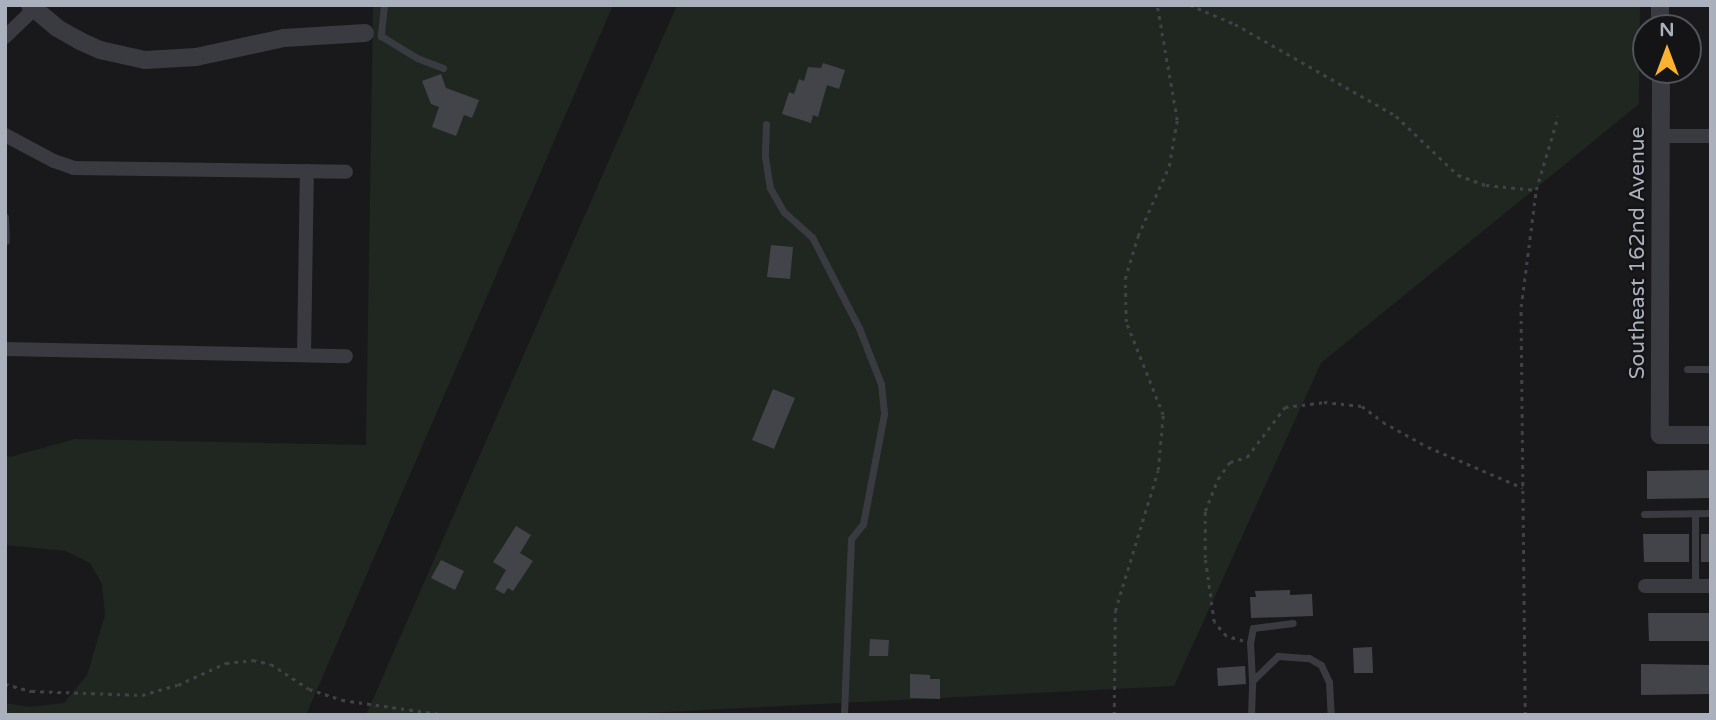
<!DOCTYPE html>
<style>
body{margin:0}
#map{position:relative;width:1716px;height:720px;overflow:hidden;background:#19191c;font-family:"Varela Round",sans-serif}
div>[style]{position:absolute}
.green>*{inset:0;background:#1f2720}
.building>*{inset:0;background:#434449}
.path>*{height:2.5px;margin-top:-1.25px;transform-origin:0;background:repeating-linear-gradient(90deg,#404248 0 3.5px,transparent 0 8.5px)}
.service>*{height:7px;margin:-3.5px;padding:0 3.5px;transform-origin:3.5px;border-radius:3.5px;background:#3a3b41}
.minor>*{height:14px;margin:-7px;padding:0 7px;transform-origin:7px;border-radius:7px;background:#3a3b41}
.tertiary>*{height:18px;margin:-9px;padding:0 9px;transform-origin:9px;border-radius:9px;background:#3a3b41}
span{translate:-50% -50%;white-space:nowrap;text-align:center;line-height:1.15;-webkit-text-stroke:5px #141417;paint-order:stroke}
.street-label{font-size:21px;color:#abb1bc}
.frame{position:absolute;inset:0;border:7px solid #abb1bc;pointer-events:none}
.north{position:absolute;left:1632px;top:14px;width:70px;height:70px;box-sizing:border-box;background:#141417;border:2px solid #505359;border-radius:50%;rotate:0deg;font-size:19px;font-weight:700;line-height:28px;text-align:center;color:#abb1bc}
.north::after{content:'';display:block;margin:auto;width:24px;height:32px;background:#fcb231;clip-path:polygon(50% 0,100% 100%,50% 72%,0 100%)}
</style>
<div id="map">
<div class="green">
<div style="clip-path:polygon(373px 5px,613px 5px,306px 715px,5px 715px,5px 703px,29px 707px,64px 703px,87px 675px,105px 615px,102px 584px,90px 563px,66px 551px,5px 545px,5px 455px,10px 457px,75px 439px,366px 445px)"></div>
<div style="clip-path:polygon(677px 5px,1640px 5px,1639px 104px,1321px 363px,1174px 686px,607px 715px,366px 715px)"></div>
</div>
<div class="building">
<div style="clip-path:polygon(823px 63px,845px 70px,839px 89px,827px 85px,818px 117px,813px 115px,811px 123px,782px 114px,789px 92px,794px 94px,799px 79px,804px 81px,808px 67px,821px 68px)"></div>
<div style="clip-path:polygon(441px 74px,446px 88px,479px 100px,472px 118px,464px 115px,456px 136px,432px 127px,439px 107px,431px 104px,422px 81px)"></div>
<div style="clip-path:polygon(771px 245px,793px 247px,790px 279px,767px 277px)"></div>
<div style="clip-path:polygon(773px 389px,795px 398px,774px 449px,752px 440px)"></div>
<div style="clip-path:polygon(1711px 470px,1711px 498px,1647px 499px,1647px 471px)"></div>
<div style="clip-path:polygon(516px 526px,531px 535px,520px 553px,533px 561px,513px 591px,508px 588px,504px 594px,495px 589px,506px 570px,493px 562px)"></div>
<div style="clip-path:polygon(1643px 534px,1689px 534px,1689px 562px,1644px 562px)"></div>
<div style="clip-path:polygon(1701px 534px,1711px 534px,1711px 562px,1701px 562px)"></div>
<div style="clip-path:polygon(441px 560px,464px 571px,455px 590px,431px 578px)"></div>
<div style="clip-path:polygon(1290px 590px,1290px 595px,1312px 594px,1313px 616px,1251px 618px,1250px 597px,1256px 597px,1255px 591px)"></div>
<div style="clip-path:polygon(1648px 613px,1711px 613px,1711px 641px,1649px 641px)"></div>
<div style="clip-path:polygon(870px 639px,889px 640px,888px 656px,869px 656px)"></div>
<div style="clip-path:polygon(1372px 647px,1373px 673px,1354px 673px,1353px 648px)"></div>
<div style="clip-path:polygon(1641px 664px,1711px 665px,1711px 694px,1641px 695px)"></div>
<div style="clip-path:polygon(1245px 666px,1246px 684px,1218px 686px,1217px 668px)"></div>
<div style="clip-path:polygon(910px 674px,930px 675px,930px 679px,940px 679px,940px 699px,910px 698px)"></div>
</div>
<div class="path">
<div style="left:1190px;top:5px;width:49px;rotate:22.9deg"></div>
<div style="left:1235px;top:24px;width:185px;rotate:29.7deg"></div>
<div style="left:1396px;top:116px;width:86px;rotate:43.6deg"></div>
<div style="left:1458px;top:175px;width:30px;rotate:20deg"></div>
<div style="left:1486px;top:185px;width:50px;rotate:5.7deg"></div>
<div style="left:1243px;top:641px;width:18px;rotate:-164deg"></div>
<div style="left:1226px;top:636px;width:18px;rotate:-131deg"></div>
<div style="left:1214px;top:622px;width:65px;rotate:-98deg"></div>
<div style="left:1205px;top:558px;width:47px;rotate:-90deg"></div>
<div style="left:1205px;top:511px;width:35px;rotate:-68deg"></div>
<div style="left:1218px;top:479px;width:21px;rotate:-55deg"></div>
<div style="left:1230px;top:462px;width:18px;rotate:-16deg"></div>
<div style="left:1247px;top:457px;width:63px;rotate:-52.8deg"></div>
<div style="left:1285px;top:407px;width:39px;rotate:-7deg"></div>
<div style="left:1324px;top:402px;width:38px;rotate:6deg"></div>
<div style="left:1362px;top:406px;width:26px;rotate:37deg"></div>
<div style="left:1383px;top:422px;width:51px;rotate:29.1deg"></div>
<div style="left:1428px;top:447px;width:103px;rotate:23.3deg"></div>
<div style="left:5px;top:684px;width:28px;rotate:15deg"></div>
<div style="left:32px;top:691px;width:110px;rotate:2.1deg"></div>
<div style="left:142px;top:695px;width:37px;rotate:-16deg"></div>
<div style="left:178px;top:685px;width:53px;rotate:-24.6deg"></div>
<div style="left:226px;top:663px;width:27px;rotate:-6deg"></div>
<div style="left:253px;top:660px;width:18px;rotate:13deg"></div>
<div style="left:271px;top:664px;width:45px;rotate:33.3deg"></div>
<div style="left:309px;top:689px;width:35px;rotate:18deg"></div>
<div style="left:342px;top:700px;width:106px;rotate:8.1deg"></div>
<div style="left:1114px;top:715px;width:104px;rotate:-89.4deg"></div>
<div style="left:1115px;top:611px;width:147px;rotate:-73deg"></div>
<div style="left:1158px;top:470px;width:55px;rotate:-84.8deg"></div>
<div style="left:1163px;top:415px;width:100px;rotate:-111.7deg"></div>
<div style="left:1126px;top:322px;width:43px;rotate:-91.3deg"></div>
<div style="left:1125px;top:279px;width:45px;rotate:-73.2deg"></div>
<div style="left:1138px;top:236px;width:77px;rotate:-66.1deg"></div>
<div style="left:1169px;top:166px;width:47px;rotate:-80.1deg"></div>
<div style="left:1177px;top:120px;width:117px;rotate:-99.9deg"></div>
<div style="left:1525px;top:715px;width:408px;rotate:-90.6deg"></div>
<div style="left:1521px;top:307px;width:118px;rotate:-82.7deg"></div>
<div style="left:1536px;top:190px;width:77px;rotate:-73.4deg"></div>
</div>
<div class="service">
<div style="left:384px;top:5px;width:31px;rotate:96deg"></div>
<div style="left:381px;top:36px;width:42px;rotate:31.4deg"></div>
<div style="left:417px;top:58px;width:28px;rotate:21deg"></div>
<div style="left:766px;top:124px;width:33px;rotate:92deg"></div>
<div style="left:765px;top:157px;width:31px;rotate:81deg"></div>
<div style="left:770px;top:188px;width:28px;rotate:60deg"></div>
<div style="left:784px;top:212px;width:38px;rotate:42deg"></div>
<div style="left:812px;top:237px;width:102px;rotate:62.7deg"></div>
<div style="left:859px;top:328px;width:60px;rotate:68.6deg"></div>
<div style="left:881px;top:384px;width:30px;rotate:84deg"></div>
<div style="left:884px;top:414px;width:112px;rotate:100.8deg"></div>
<div style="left:863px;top:524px;width:19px;rotate:129deg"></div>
<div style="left:851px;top:539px;width:176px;rotate:92.3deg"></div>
<div style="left:5px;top:217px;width:24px;rotate:88deg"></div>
<div style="left:1687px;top:369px;width:24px"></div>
<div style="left:1644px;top:514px;width:67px;rotate:-0.9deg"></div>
<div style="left:1695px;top:514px;width:72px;rotate:90deg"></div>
<div style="left:1252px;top:680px;width:37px;rotate:-93deg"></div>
<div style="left:1250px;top:643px;width:15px;rotate:-79deg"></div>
<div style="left:1253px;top:628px;width:40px;rotate:-7.1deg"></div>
<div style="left:1251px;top:715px;width:34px;rotate:-88deg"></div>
<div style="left:1252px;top:681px;width:36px;rotate:-44deg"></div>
<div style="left:1278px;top:656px;width:31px;rotate:4deg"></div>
<div style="left:1309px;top:658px;width:14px;rotate:30deg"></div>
<div style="left:1321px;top:665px;width:19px;rotate:65deg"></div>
<div style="left:1329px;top:682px;width:33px;rotate:87deg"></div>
</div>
<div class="minor">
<div style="left:5px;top:37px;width:39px;rotate:-44deg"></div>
<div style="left:5px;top:135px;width:55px;rotate:28deg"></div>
<div style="left:54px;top:161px;width:21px;rotate:19deg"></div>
<div style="left:74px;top:168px;width:272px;rotate:0.8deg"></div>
<div style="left:1661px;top:136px;width:50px"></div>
<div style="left:5px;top:349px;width:341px;rotate:1.2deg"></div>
<div style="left:304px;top:355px;width:184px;rotate:-89.1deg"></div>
<div style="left:1645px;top:586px;width:66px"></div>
</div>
<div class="tertiary">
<div style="left:30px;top:5px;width:35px;rotate:40deg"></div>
<div style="left:57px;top:28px;width:26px;rotate:29deg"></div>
<div style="left:80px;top:41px;width:22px;rotate:24deg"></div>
<div style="left:100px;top:50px;width:46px;rotate:12.5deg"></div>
<div style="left:145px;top:60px;width:51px;rotate:-3.4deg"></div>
<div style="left:196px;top:57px;width:90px;rotate:-12.2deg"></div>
<div style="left:284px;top:38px;width:81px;rotate:-3.5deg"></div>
<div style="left:1660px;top:5px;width:23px;rotate:90deg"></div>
<div style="left:1661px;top:70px;width:365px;rotate:90.2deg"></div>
<div style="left:1660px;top:435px;width:51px"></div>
</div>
<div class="street-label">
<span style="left:1638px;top:253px;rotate:-90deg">Southeast 162nd Avenue</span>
</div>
<div class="frame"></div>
<div class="north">N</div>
</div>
